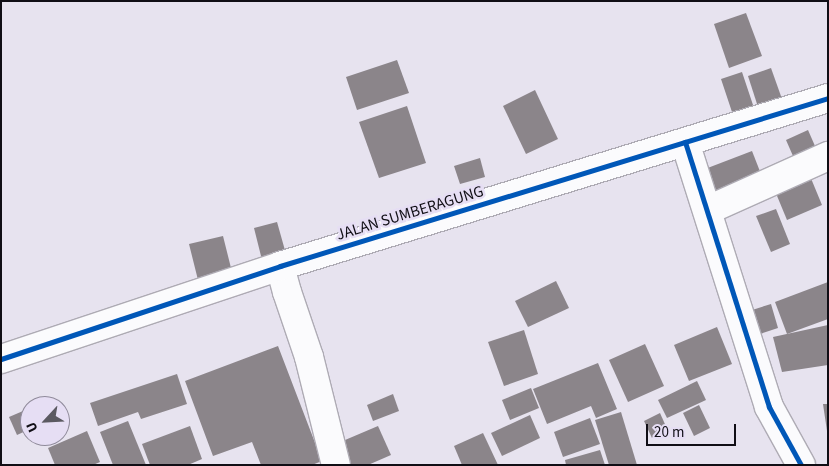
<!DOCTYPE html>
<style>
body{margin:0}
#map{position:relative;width:829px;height:466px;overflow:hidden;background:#e7e3ef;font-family:"Source Sans 3",sans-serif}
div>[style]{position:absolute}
.building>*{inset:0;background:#8b858a}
.roads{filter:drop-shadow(1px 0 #aeabb4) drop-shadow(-1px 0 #aeabb4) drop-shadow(0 1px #aeabb4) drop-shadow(0 -1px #aeabb4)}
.minor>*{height:28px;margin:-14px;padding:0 14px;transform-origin:14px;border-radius:14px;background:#fbfbfd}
.tertiary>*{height:28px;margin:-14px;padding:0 14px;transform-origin:14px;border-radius:14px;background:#fbfbfd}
.cycleway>*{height:5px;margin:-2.5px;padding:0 2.5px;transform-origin:2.5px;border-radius:2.5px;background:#0057b8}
span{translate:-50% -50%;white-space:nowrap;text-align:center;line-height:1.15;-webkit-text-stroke:5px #e6def4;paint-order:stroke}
.street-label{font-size:16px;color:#100e15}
.frame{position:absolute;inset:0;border:2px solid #100e15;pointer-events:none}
.north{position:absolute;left:20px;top:396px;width:50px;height:50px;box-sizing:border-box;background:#e6def4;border:1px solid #908b9b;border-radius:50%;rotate:245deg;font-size:14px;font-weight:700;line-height:20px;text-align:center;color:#100e15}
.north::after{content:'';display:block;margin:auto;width:18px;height:22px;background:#5b5961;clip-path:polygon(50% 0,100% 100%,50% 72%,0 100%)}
.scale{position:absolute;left:646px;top:424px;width:90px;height:22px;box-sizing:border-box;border:2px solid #100e15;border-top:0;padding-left:6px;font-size:15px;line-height:18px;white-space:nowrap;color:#100e15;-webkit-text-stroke:4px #e6def4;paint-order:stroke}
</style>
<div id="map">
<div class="building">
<div style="clip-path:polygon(746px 13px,762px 56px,729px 68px,714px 24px)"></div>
<div style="clip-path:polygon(397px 60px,409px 93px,357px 110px,346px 77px)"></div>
<div style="clip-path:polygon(771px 68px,782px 99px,758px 107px,748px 76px)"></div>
<div style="clip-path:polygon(742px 72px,754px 108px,733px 115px,721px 79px)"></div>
<div style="clip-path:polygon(535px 90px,558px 139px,526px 154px,503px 106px)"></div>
<div style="clip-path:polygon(407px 106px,426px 163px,379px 178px,359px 122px)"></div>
<div style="clip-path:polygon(808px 130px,815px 146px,793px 156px,786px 140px)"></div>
<div style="clip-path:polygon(752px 151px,761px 174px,713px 193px,705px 169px)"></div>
<div style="clip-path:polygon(480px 158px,485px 177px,460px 184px,454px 166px)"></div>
<div style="clip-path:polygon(810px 176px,822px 205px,787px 220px,775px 191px)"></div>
<div style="clip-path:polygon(776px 209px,790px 244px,771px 252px,756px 216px)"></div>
<div style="clip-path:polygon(277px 222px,286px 254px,262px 260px,254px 228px)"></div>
<div style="clip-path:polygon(223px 236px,232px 272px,198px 280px,189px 244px)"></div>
<div style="clip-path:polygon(556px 281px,569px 308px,528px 327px,515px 301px)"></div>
<div style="clip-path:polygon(828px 282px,828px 319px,787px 334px,775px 302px)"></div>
<div style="clip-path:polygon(771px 304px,778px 328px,757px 335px,749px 311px)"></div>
<div style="clip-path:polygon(828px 325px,828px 365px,782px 372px,773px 337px)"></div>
<div style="clip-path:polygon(717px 327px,732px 364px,689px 381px,674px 345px)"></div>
<div style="clip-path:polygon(524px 330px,538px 374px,504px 386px,488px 342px)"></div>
<div style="clip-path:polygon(645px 344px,664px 386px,628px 402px,609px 360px)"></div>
<div style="clip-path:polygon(278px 346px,322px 461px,312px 465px,261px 465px,252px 442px,213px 456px,185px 381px)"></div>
<div style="clip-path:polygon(598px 363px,617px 409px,596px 418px,591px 406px,547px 424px,533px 389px)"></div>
<div style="clip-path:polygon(177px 374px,187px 404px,141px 419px,138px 412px,98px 426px,90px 403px)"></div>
<div style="clip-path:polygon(697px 381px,706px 400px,667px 418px,658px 400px)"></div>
<div style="clip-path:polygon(531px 388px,539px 408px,510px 420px,502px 400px)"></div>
<div style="clip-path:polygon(393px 394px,399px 411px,373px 421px,367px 405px)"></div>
<div style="clip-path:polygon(823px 404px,828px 404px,828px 431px,827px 431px)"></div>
<div style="clip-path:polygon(699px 405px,710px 428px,694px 436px,683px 413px)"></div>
<div style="clip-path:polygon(30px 408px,30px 429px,17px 435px,9px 417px)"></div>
<div style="clip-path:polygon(621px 412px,637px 465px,609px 465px,595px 420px)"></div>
<div style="clip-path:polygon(660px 413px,668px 431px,652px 438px,644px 421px)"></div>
<div style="clip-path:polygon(530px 415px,540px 438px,502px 456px,491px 433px)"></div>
<div style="clip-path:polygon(590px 418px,600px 444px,563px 457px,554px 432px)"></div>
<div style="clip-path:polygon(128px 421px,146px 465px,113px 465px,100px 432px)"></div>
<div style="clip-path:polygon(190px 426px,202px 459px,188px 465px,150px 465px,142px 444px)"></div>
<div style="clip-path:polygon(378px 426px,391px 455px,368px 465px,348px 465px,338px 443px)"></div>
<div style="clip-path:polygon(87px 431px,100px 462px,93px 465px,55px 465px,48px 448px)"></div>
<div style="clip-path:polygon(483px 433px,498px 465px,462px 465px,454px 446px)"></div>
<div style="clip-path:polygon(600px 450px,605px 465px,566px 465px,565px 460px)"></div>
</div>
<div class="roads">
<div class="minor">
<div style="left:685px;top:142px;width:278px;rotate:72.4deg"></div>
<div style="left:769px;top:407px;width:66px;rotate:61.1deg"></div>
<div style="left:708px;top:210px;width:132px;rotate:-24.2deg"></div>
<div style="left:280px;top:266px;width:27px;rotate:75deg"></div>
<div style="left:287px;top:292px;width:69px;rotate:71.3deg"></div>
<div style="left:309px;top:357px;width:111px;rotate:76deg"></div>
</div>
<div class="tertiary">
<div style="left:1px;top:359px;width:294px;rotate:-18.4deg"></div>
<div style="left:280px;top:266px;width:573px;rotate:-17.04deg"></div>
</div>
</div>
<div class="cycleway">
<div style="left:685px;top:142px;width:278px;rotate:72.4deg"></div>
<div style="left:769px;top:407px;width:66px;rotate:61.1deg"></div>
<div style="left:1px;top:359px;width:294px;rotate:-18.4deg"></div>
<div style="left:280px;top:266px;width:573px;rotate:-17.04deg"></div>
</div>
<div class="street-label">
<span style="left:410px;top:213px;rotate:-17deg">JALAN SUMBERAGUNG</span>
</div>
<div class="frame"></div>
<div class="north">U</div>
<div class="scale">20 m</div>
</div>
